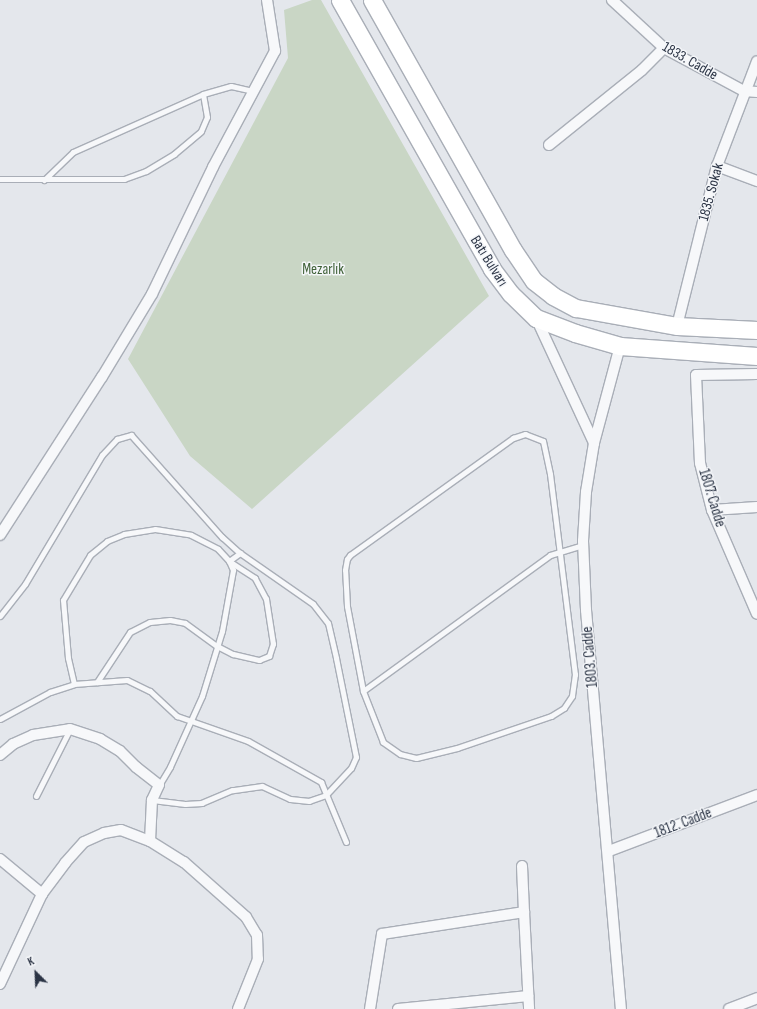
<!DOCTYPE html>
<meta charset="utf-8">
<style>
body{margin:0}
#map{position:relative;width:757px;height:1009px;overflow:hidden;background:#e4e7ec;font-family:"Sofia Sans Condensed",sans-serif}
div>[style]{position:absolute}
.green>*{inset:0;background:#c9d6c5}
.roads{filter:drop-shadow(1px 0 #a9aeb7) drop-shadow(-1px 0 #a9aeb7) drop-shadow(0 1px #a9aeb7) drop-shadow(0 -1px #a9aeb7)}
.lane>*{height:5px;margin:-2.5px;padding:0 2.5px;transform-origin:2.5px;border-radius:2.5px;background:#f7f8fa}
.street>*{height:10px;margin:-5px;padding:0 5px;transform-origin:5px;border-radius:5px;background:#f7f8fa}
.primary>*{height:17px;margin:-8.5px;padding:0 8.5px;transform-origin:8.5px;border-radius:8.5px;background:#fff}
span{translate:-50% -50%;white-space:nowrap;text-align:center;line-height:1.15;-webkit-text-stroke:3px #f4f6f9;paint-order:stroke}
.street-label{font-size:15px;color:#2b3445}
.park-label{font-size:15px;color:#3f6138}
.north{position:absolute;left:16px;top:953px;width:40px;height:40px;-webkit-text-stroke:3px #f4f6f9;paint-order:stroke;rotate:336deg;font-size:11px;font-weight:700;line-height:16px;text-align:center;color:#2b3445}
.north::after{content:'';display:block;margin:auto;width:14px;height:18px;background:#2b3445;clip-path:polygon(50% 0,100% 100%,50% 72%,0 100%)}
</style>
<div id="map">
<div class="green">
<div style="clip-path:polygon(312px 0,321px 0,489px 296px,252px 509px,190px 456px,128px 359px,288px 58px,284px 10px)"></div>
</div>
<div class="roads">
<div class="lane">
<div style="left:0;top:179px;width:124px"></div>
<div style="left:124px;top:179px;width:23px;rotate:-20deg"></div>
<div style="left:146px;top:171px;width:33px;rotate:-31deg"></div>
<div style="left:174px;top:154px;width:35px;rotate:-40deg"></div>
<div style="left:201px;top:131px;width:15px;rotate:-67deg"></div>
<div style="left:207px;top:117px;width:23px;rotate:-100deg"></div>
<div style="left:44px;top:180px;width:40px;rotate:-44deg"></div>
<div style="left:73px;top:152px;width:142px;rotate:-24deg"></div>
<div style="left:203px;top:94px;width:29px;rotate:-16deg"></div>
<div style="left:231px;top:86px;width:23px;rotate:13deg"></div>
<div style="left:525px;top:434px;width:19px;rotate:21deg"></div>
<div style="left:543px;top:441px;width:34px;rotate:78deg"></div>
<div style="left:550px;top:474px;width:202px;rotate:82.9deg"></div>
<div style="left:575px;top:674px;width:22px;rotate:98deg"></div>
<div style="left:572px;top:696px;width:14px;rotate:124deg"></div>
<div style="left:564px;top:708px;width:15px;rotate:148deg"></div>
<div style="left:551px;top:716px;width:99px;rotate:161.2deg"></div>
<div style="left:457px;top:748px;width:42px;rotate:166.3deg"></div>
<div style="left:416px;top:758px;width:16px;rotate:-166deg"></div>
<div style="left:400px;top:754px;width:21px;rotate:-145deg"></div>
<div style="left:383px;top:742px;width:55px;rotate:-111.4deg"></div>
<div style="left:363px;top:691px;width:86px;rotate:-100.7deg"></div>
<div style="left:347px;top:606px;width:36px;rotate:-93deg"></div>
<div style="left:345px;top:570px;width:11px;rotate:-80deg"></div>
<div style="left:347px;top:559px;width:5px;rotate:-53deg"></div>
<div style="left:350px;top:555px;width:201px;rotate:-35.7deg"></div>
<div style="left:513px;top:438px;width:13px;rotate:-18deg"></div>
<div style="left:0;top:616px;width:41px;rotate:-52deg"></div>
<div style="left:25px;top:584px;width:150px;rotate:-59.2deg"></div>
<div style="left:102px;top:455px;width:22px;rotate:-47deg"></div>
<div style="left:117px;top:439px;width:15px;rotate:-16deg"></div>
<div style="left:131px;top:435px;width:137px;rotate:48.3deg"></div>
<div style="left:222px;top:537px;width:24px;rotate:42deg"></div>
<div style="left:240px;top:553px;width:89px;rotate:34.9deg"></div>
<div style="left:313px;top:604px;width:24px;rotate:52deg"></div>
<div style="left:328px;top:623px;width:36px;rotate:77deg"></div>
<div style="left:336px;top:658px;width:101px;rotate:78.6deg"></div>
<div style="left:356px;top:757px;width:12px;rotate:114deg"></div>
<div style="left:351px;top:768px;width:37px;rotate:133deg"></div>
<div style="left:326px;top:795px;width:18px;rotate:161deg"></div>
<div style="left:309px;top:801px;width:19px;rotate:-174deg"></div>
<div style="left:290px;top:799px;width:31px;rotate:-155deg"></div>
<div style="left:262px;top:786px;width:30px;rotate:172deg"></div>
<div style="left:232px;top:790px;width:33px;rotate:157deg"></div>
<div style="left:202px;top:803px;width:17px;rotate:177deg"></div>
<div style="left:185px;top:804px;width:33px;rotate:-173deg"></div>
<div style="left:97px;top:682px;width:60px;rotate:-56.6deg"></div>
<div style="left:130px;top:632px;width:22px;rotate:-27deg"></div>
<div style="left:150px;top:622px;width:20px;rotate:-6deg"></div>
<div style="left:170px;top:620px;width:15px;rotate:11deg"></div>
<div style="left:185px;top:623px;width:39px;rotate:36deg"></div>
<div style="left:217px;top:646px;width:18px;rotate:27deg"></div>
<div style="left:233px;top:654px;width:27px;rotate:13deg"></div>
<div style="left:259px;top:660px;width:11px;rotate:-22deg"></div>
<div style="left:269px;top:656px;width:13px;rotate:-72deg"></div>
<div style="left:273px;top:644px;width:46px;rotate:-98.8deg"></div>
<div style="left:266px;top:599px;width:24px;rotate:-118deg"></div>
<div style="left:255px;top:578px;width:31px;rotate:-147deg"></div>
<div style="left:229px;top:561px;width:14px;rotate:-36deg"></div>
<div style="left:74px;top:684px;width:27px;rotate:-103deg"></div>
<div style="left:68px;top:658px;width:58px;rotate:-94.9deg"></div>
<div style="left:63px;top:600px;width:52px;rotate:-59deg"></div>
<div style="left:90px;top:555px;width:22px;rotate:-39deg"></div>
<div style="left:107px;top:541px;width:18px;rotate:-22deg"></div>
<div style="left:124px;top:534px;width:31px;rotate:-9deg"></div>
<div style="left:155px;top:529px;width:36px;rotate:9deg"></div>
<div style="left:191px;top:535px;width:30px;rotate:27deg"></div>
<div style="left:218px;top:549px;width:16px;rotate:47deg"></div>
<div style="left:229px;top:561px;width:10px;rotate:66deg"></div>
<div style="left:233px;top:570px;width:62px;rotate:100.2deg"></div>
<div style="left:222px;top:631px;width:68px;rotate:107.1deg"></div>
<div style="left:202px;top:696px;width:78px;rotate:114.3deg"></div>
<div style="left:170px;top:767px;width:21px;rotate:121deg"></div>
<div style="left:363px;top:691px;width:231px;rotate:-36deg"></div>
<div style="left:550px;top:555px;width:34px;rotate:-17deg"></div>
<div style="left:0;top:719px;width:57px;rotate:-28.4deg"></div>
<div style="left:50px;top:692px;width:25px;rotate:-18deg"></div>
<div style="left:74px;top:684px;width:53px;rotate:-4.3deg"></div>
<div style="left:127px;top:680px;width:25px;rotate:26deg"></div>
<div style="left:150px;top:691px;width:37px;rotate:43deg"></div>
<div style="left:177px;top:716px;width:75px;rotate:19.4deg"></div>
<div style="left:248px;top:741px;width:84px;rotate:29.3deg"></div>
<div style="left:321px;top:782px;width:65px;rotate:67.4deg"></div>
<div style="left:36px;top:796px;width:75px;rotate:-63.1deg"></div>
</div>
<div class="street">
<div style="left:612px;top:0;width:71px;rotate:42.7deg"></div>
<div style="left:664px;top:48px;width:91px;rotate:28.3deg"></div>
<div style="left:744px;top:91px;width:13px;rotate:4deg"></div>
<div style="left:549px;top:145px;width:119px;rotate:-38.9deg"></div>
<div style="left:642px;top:70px;width:31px;rotate:-45deg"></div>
<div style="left:717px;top:166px;width:43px;rotate:20.6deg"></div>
<div style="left:536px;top:318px;width:138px;rotate:65.1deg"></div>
<div style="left:594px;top:443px;width:50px;rotate:99.3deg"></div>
<div style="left:586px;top:492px;width:49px;rotate:93.5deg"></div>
<div style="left:583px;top:541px;width:69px;rotate:87.5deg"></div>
<div style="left:586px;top:610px;width:401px;rotate:85deg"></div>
<div style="left:677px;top:326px;width:165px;rotate:-76deg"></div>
<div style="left:717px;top:166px;width:112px;rotate:-69.1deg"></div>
<div style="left:757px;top:374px;width:61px;rotate:179.1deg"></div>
<div style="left:696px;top:375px;width:88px;rotate:87.4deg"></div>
<div style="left:700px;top:463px;width:49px;rotate:75.7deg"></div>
<div style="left:712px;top:510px;width:113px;rotate:66.6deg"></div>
<div style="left:594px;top:443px;width:100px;rotate:-75deg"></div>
<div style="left:712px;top:510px;width:45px;rotate:-3.8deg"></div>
<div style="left:0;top:535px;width:188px;rotate:-57.2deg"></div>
<div style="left:102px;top:377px;width:97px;rotate:-58.9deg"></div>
<div style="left:152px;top:294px;width:141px;rotate:-64.3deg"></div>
<div style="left:213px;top:167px;width:132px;rotate:-61.9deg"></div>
<div style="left:275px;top:51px;width:52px;rotate:-98.9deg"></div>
<div style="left:0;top:755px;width:17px;rotate:-40deg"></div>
<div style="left:13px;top:744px;width:22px;rotate:-24deg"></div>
<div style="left:33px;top:735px;width:37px;rotate:-9deg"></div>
<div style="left:70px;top:729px;width:32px;rotate:18deg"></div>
<div style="left:100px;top:739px;width:23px;rotate:31deg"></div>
<div style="left:120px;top:751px;width:23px;rotate:45deg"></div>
<div style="left:136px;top:767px;width:29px;rotate:38deg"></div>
<div style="left:159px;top:785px;width:17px;rotate:115deg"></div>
<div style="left:152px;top:800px;width:41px;rotate:92.8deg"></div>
<div style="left:609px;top:851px;width:158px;rotate:-20.7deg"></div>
<div style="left:0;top:859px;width:55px;rotate:39.8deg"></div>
<div style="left:524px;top:912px;width:97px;rotate:87deg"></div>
<div style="left:0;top:984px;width:99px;rotate:-65deg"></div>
<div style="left:42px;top:894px;width:39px;rotate:-53deg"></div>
<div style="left:65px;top:863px;width:28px;rotate:-48deg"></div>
<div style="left:84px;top:842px;width:22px;rotate:-24deg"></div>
<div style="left:104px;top:833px;width:17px;rotate:-10deg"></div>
<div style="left:121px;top:830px;width:31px;rotate:21deg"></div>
<div style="left:150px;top:841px;width:40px;rotate:32deg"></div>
<div style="left:184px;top:862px;width:83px;rotate:41.6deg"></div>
<div style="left:246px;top:917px;width:21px;rotate:59deg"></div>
<div style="left:257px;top:935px;width:24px;rotate:88deg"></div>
<div style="left:258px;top:959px;width:54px;rotate:111.8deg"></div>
<div style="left:370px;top:1009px;width:76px;rotate:-80.9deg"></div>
<div style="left:382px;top:934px;width:144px;rotate:-8.8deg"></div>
<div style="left:524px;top:912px;width:46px;rotate:-92.5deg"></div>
<div style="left:398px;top:1009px;width:131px;rotate:-5.7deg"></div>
<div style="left:729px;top:1009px;width:30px;rotate:-21deg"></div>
</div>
<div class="primary">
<div style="left:340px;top:0;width:309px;rotate:60.5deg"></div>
<div style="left:492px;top:269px;width:31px;rotate:53deg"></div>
<div style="left:511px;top:294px;width:35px;rotate:44deg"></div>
<div style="left:536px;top:318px;width:42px;rotate:21deg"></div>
<div style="left:575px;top:333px;width:47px;rotate:16.1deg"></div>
<div style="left:620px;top:346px;width:137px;rotate:4.2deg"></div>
<div style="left:372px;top:0;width:287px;rotate:60.6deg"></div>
<div style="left:513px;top:250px;width:37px;rotate:56deg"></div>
<div style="left:534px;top:281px;width:24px;rotate:38deg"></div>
<div style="left:553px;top:296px;width:26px;rotate:28deg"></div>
<div style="left:576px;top:308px;width:103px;rotate:10.1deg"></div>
<div style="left:677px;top:326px;width:80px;rotate:2.9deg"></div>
</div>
</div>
<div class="street-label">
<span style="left:690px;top:61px;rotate:30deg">1833. Cadde</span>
<span style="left:711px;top:192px;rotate:-75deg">1835. Sokak</span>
<span style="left:489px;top:261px;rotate:58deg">Batı Bulvarı</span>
<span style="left:712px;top:498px;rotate:73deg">1807. Cadde</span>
<span style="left:590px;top:657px;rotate:-95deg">1803. Cadde</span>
<span style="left:683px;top:823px;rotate:-21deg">1812. Cadde</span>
</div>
<div class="park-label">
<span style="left:323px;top:270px">Mezarlık</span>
</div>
<div class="north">K</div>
</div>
